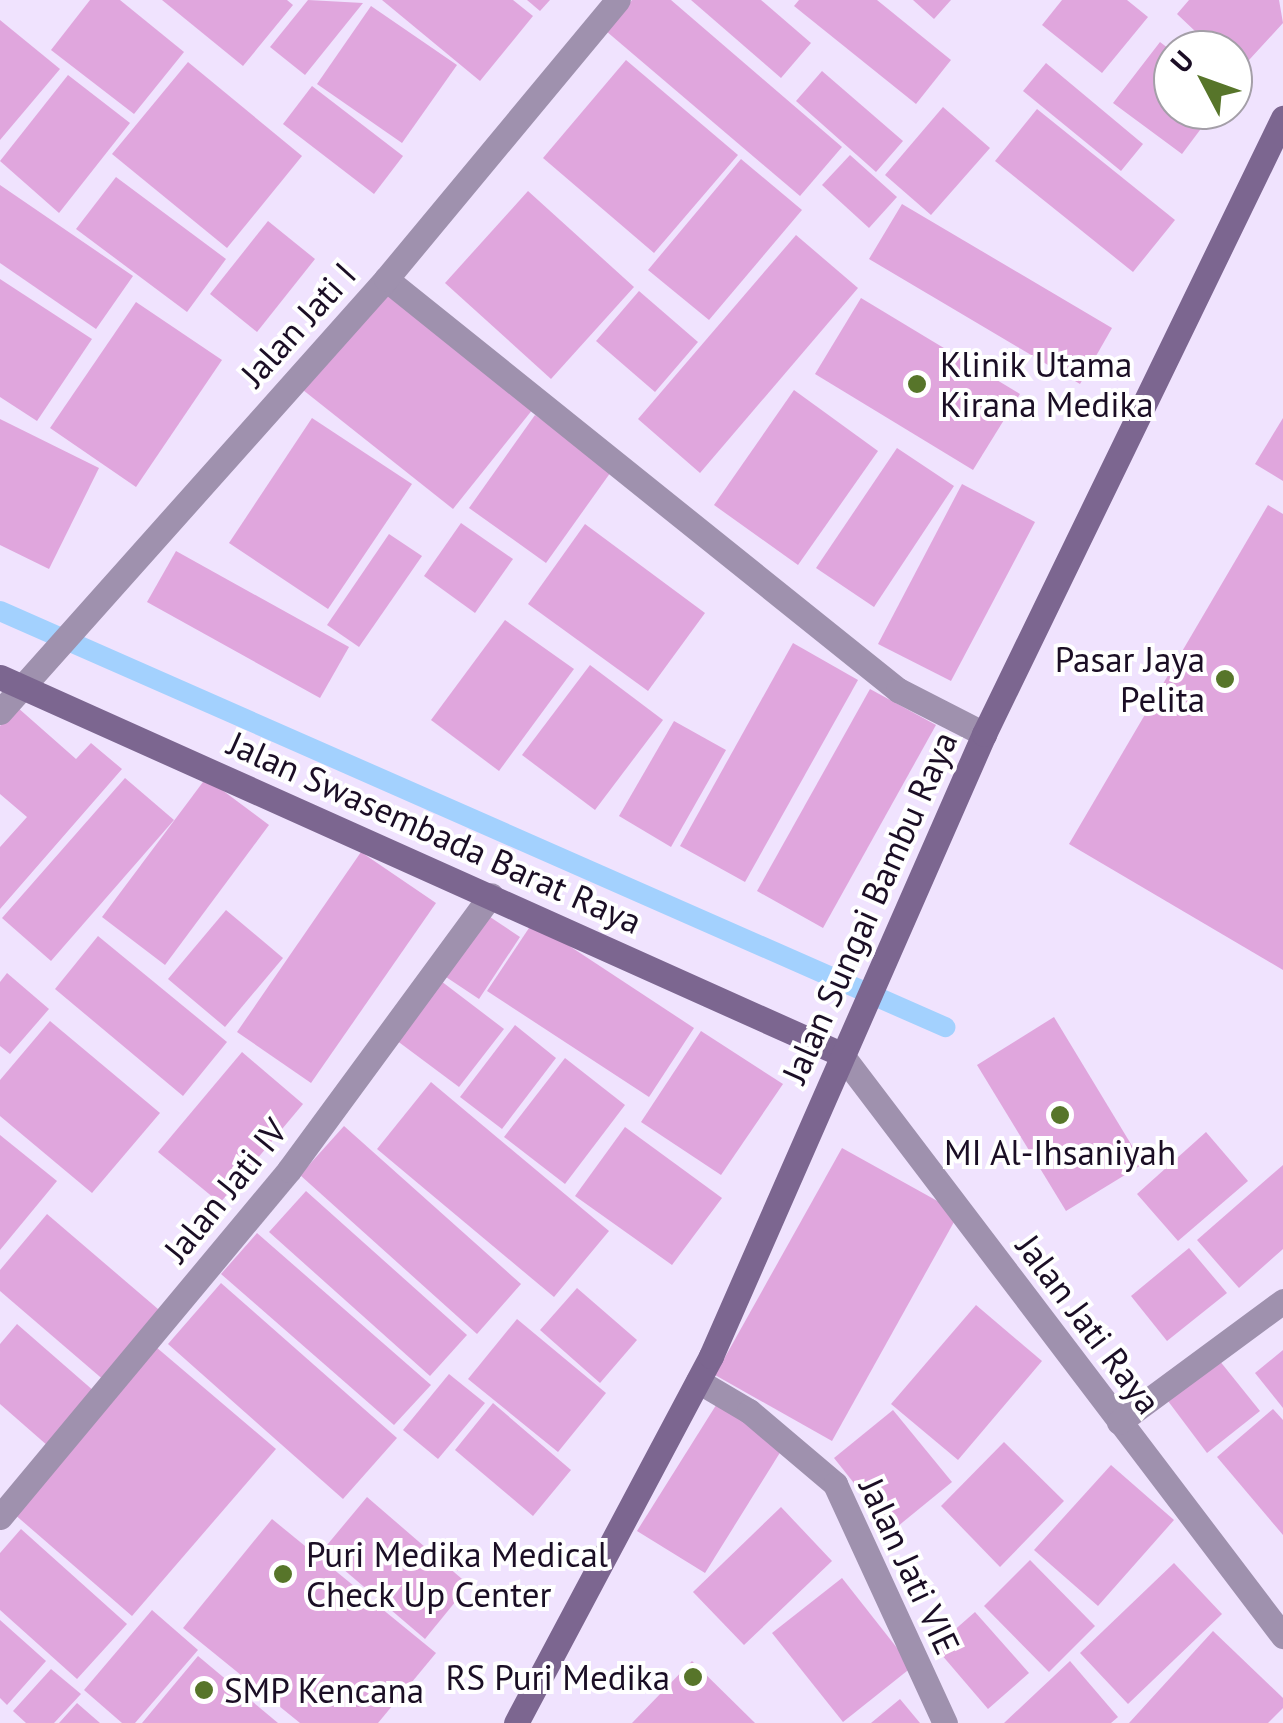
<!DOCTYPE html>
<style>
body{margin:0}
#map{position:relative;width:1283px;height:1723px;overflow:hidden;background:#f0e3fe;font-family:"PT Sans",sans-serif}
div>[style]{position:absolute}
.stream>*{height:20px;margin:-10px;padding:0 10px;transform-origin:10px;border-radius:10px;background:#a3d1fe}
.building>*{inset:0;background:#e0a6dd}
.street>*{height:25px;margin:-12.5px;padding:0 12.5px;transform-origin:12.5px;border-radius:12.5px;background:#9f91ae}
.secondary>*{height:25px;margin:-12.5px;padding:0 12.5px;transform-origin:12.5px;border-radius:12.5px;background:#7c6690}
.dots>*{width:28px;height:28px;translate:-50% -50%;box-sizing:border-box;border:5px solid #fff;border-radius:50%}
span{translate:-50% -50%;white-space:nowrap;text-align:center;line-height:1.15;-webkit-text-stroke:8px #fff;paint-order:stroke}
.street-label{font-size:35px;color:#1b0e25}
.poi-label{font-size:35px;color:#1b0e25}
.left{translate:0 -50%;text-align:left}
.right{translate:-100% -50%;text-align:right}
.north{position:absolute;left:1153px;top:30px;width:100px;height:100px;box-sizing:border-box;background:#fff;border:2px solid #a49fa8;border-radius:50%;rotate:311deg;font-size:28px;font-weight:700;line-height:40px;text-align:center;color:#1b0e25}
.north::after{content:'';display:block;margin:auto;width:35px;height:45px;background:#57752a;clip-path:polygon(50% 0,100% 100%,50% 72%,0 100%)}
</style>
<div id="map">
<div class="stream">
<div style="left:0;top:611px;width:1033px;rotate:23.76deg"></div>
</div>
<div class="building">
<div style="clip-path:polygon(90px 0,120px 0,184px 52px,134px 114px,51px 50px)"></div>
<div style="clip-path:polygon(162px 0,287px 0,293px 5px,243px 66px)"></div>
<div style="clip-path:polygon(308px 0,363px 3px,305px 75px,270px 47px)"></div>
<div style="clip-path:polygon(382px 0,513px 0,533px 16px,480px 81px)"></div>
<div style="clip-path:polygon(527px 0,550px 0,540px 11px)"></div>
<div style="clip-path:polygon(632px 0,671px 0,842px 147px,800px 196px,606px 31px)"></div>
<div style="clip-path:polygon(691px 0,761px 0,811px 43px,781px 78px)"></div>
<div style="clip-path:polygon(799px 0,877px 0,951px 60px,916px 104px,794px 6px)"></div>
<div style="clip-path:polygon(913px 0,951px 0,934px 19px)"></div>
<div style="clip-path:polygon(1062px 0,1127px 0,1148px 17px,1102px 73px,1042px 25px)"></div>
<div style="clip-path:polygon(1189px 0,1279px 0,1283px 23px,1238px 72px,1233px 50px,1215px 50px,1177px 14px)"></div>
<div style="clip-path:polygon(371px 6px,457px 65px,402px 143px,317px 84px)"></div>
<div style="clip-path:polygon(0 20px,60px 69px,0 140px)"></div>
<div style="clip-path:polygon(1160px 42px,1173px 52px,1173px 110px,1215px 110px,1182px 154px,1113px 103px)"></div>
<div style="clip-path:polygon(626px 60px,738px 155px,654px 253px,543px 158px)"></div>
<div style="clip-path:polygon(188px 62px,302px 156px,227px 248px,112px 154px)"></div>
<div style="clip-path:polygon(1046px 63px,1143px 144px,1121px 171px,1023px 91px)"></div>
<div style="clip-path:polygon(822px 71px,903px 141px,876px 172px,796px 101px)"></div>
<div style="clip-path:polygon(68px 75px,130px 123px,59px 213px,0 161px)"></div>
<div style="clip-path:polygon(312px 86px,403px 156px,374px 194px,283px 124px)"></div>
<div style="clip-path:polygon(943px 107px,990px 148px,931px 215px,885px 175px)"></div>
<div style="clip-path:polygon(1037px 109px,1175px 220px,1133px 272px,995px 161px)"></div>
<div style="clip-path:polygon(850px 155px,897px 197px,869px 228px,822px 185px)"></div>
<div style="clip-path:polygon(741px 159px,802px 210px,709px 320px,648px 270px)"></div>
<div style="clip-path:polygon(116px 177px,226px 259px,187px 312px,76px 229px)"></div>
<div style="clip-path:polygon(0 185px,133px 276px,96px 329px,0 263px)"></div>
<div style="clip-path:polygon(528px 191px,634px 287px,551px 379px,445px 283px)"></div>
<div style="clip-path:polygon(902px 204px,1112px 328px,1080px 384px,869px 259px)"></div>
<div style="clip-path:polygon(268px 221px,315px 259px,257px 332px,210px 294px)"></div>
<div style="clip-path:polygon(796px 235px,858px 288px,700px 473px,638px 419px)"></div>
<div style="clip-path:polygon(0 279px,92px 339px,37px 421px,0 397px)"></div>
<div style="clip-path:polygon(381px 290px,533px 409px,453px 509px,303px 390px)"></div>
<div style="clip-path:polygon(639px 291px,698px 342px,655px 392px,596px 341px)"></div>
<div style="clip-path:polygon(861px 298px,1020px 394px,973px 470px,815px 374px)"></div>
<div style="clip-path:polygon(136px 302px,222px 360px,136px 487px,50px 428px)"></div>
<div style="clip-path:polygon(794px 390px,878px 451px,798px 565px,714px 505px)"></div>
<div style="clip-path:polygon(535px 415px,613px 469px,546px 563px,469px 508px)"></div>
<div style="clip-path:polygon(312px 418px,412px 484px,328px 609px,229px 543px)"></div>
<div style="clip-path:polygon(1283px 418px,1283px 481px,1255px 464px)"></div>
<div style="clip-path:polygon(0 419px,99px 468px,49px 569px,0 545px)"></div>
<div style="clip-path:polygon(897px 448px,954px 486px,874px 607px,816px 568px)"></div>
<div style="clip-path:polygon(962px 484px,1035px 522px,951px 681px,878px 644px)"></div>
<div style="clip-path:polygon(1268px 505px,1283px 514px,1283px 970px,1069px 844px)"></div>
<div style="clip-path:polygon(461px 523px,513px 559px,475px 613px,424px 576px)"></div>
<div style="clip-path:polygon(585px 524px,705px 613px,648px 691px,528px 604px)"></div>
<div style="clip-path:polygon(389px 534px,422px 556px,359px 647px,327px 625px)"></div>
<div style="clip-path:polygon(176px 551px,349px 647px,320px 698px,147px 602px)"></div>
<div style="clip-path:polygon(505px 620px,574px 669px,499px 771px,431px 720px)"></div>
<div style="clip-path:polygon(793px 643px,858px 680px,745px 882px,680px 846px)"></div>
<div style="clip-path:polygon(590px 665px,663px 720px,595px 810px,522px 755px)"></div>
<div style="clip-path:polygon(870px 689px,936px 725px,823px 928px,757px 891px)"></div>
<div style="clip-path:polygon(17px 707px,76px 759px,91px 743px,122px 769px,0 909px,0 847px,27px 817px,0 794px,0 726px)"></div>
<div style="clip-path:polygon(674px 721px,726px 750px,671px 847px,619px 816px)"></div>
<div style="clip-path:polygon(125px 778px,174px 820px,51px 961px,2px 918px)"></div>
<div style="clip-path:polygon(206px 778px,269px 825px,165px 965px,102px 917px)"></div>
<div style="clip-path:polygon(361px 852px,436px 903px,311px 1083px,237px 1032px)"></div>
<div style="clip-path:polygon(226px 910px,283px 958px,225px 1027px,168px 979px)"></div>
<div style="clip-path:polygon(484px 913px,520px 937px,479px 999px,443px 975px)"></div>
<div style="clip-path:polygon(533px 922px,694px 1028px,649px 1097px,487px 991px)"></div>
<div style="clip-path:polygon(98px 936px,227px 1042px,183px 1096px,55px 989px)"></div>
<div style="clip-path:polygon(7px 973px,49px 1009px,10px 1054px,0 1046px,0 982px)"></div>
<div style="clip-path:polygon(441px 981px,504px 1029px,459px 1087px,396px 1040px)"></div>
<div style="clip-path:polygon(1054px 1017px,1143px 1164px,1066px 1211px,977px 1065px)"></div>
<div style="clip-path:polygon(50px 1021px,160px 1113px,92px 1193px,0 1116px,0 1080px)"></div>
<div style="clip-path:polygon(515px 1025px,556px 1058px,502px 1129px,460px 1097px)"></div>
<div style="clip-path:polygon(701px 1031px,783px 1084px,721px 1175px,641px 1122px)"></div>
<div style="clip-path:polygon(242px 1052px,303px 1104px,220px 1203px,158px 1152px)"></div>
<div style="clip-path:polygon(565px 1058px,625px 1105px,565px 1184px,504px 1137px)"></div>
<div style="clip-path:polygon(431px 1082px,609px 1231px,554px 1297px,377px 1149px)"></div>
<div style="clip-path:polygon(344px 1126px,521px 1284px,477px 1334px,300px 1175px)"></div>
<div style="clip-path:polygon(625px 1127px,722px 1198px,672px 1265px,575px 1196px)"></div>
<div style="clip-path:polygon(1206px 1132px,1248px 1181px,1178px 1241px,1137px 1194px)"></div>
<div style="clip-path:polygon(0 1135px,57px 1181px,0 1250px)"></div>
<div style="clip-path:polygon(842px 1148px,959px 1213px,832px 1441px,715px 1375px)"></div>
<div style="clip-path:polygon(1283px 1165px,1283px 1249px,1239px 1288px,1197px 1240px)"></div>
<div style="clip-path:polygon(306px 1191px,467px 1335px,430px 1376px,269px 1232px)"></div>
<div style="clip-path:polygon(47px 1214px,165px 1315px,106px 1382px,0 1291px,0 1270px)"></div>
<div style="clip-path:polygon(257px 1233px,431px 1385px,394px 1425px,221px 1274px)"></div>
<div style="clip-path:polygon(1189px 1248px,1227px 1293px,1167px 1341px,1131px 1296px)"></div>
<div style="clip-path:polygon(221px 1283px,397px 1438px,343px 1499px,168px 1344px)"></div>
<div style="clip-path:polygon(577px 1288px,637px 1340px,600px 1383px,540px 1330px)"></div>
<div style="clip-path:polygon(976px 1305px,1042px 1361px,958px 1460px,891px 1404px)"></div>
<div style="clip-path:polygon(517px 1319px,606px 1393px,558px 1452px,468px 1379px)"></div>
<div style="clip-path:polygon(17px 1324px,95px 1392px,48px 1446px,0 1404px,0 1344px)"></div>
<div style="clip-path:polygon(156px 1347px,276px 1449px,132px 1616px,13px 1513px)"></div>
<div style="clip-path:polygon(1283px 1350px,1283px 1408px,1255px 1373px)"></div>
<div style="clip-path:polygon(1219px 1360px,1260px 1411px,1207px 1453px,1168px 1401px)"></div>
<div style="clip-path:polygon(449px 1374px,485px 1403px,438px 1459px,403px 1430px)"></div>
<div style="clip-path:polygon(718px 1402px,786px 1443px,705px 1573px,637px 1531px)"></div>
<div style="clip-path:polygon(493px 1403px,571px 1470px,533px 1516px,455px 1450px)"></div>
<div style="clip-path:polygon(1273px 1409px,1283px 1420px,1283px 1535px,1217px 1457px)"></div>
<div style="clip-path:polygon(893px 1410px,952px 1482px,892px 1531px,834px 1458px)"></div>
<div style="clip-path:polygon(1004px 1442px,1064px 1501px,1000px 1567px,941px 1506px)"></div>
<div style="clip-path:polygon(1111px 1465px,1174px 1520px,1098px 1606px,1034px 1550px)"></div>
<div style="clip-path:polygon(367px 1497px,469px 1585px,425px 1639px,322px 1551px)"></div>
<div style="clip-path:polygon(781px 1507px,832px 1561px,744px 1645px,693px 1592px)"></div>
<div style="clip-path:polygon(272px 1519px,436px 1653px,378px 1723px,300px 1723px,183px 1628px)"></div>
<div style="clip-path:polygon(21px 1529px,127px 1624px,77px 1679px,0 1610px,0 1553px)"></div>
<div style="clip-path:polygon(1030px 1560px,1095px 1626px,1049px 1672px,984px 1606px)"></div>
<div style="clip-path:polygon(1174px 1563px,1222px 1614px,1128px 1704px,1080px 1653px)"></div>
<div style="clip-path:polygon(842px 1578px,912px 1667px,843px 1722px,772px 1633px)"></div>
<div style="clip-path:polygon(152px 1610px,198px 1650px,135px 1723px,122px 1723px,84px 1690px)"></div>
<div style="clip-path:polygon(975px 1612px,1029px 1673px,988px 1709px,935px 1647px)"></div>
<div style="clip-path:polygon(0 1620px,46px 1661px,7px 1705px,0 1698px)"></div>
<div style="clip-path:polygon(1213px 1631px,1283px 1698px,1283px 1708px,1268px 1723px,1129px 1723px)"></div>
<div style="clip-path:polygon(198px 1656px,278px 1723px,142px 1723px)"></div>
<div style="clip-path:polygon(692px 1661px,755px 1723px,632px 1723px)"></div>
<div style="clip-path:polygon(1070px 1661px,1118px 1717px,1111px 1723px,1004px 1723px)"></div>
<div style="clip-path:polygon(51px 1669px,81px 1694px,54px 1723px,26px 1723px,13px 1711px)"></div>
<div style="clip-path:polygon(900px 1699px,920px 1723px,871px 1723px)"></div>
<div style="clip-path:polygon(77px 1703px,100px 1723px,59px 1723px)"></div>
</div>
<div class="street">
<div style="left:386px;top:279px;width:657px;rotate:38.76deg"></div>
<div style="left:898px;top:690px;width:97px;rotate:27.1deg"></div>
<div style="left:0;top:712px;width:580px;rotate:-48.28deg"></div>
<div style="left:386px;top:279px;width:363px;rotate:-50.3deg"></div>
<div style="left:841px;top:1054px;width:731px;rotate:52.79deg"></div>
<div style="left:698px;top:1381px;width:59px;rotate:30.5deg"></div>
<div style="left:749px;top:1411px;width:113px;rotate:40.3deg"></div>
<div style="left:835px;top:1484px;width:263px;rotate:65.3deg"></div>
<div style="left:1119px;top:1422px;width:204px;rotate:-36.4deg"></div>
<div style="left:0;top:1517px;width:452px;rotate:-50.2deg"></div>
<div style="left:289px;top:1170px;width:341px;rotate:-53.7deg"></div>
</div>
<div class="secondary">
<div style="left:0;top:677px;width:922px;rotate:24.15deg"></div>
<div style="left:516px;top:1723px;width:416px;rotate:-62deg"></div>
<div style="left:711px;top:1356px;width:679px;rotate:-66.3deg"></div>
<div style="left:984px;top:734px;width:685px;rotate:-64.11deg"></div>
</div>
<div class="dots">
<div style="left:917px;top:384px;background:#57752a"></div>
<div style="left:1225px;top:679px;background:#57752a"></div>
<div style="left:1060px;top:1115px;background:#57752a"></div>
<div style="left:283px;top:1574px;background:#57752a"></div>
<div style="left:693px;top:1677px;background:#57752a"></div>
<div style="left:204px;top:1690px;background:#57752a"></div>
</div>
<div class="street-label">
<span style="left:298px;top:324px;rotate:-48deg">Jalan Jati I</span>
<span style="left:435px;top:832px;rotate:24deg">Jalan Swasembada Barat Raya</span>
<span style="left:869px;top:907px;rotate:-66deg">Jalan Sungai Bambu Raya</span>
<span style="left:225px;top:1190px;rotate:-51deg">Jalan Jati IV</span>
<span style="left:1089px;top:1324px;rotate:53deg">Jalan Jati Raya</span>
<span style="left:910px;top:1566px;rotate:65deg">Jalan Jati VIE</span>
</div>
<div class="poi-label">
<span class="left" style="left:940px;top:384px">Klinik Utama<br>Kirana Medika</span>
<span class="right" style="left:1205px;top:679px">Pasar Jaya<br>Pelita</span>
<span style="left:1060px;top:1152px">MI Al-Ihsaniyah</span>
<span class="left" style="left:306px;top:1574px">Puri Medika Medical<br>Check Up Center</span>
<span class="right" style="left:670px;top:1677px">RS Puri Medika</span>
<span class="left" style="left:224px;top:1690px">SMP Kencana</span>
</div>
<div class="north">U</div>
</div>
